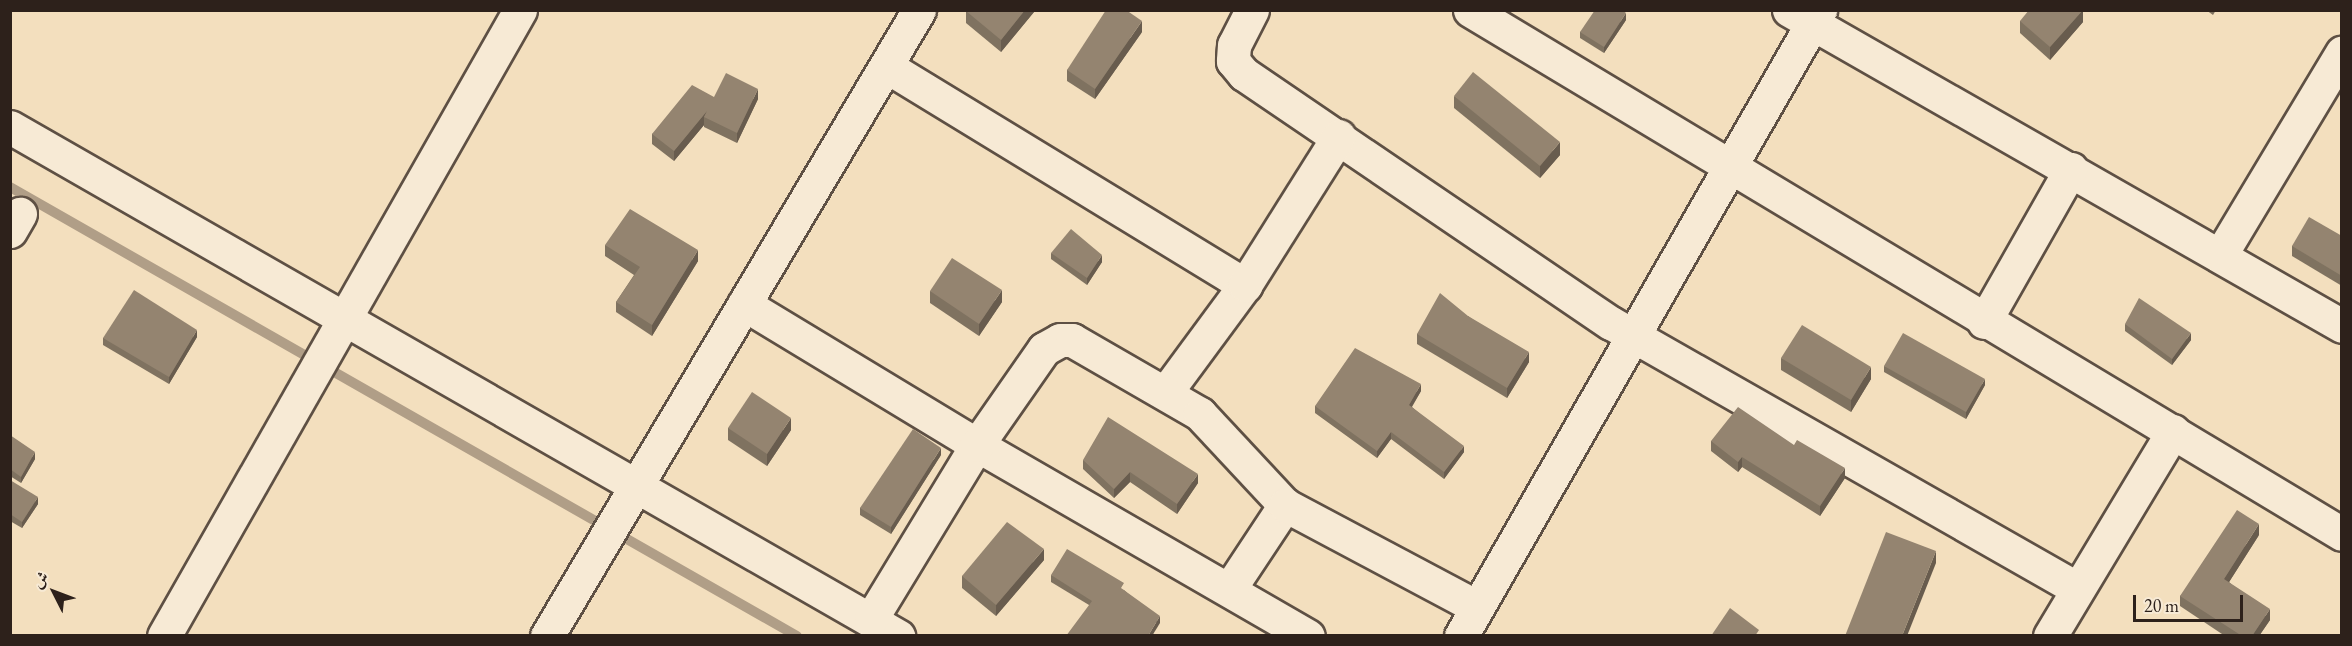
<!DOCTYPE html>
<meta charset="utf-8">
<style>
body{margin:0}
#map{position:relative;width:2352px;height:646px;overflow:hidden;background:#f3dfbe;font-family:"EB Garamond",Amiri,serif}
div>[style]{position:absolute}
.stream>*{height:10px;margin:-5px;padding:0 5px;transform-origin:5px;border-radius:5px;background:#b09e87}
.roads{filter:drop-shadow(2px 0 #5e5044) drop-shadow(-2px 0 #5e5044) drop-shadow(0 2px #5e5044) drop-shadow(0 -2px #5e5044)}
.street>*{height:33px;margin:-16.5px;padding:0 16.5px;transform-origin:16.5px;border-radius:16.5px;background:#f7ead5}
.wall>*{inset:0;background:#7f7260}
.shaded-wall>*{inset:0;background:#685c4e}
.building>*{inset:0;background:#948470}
span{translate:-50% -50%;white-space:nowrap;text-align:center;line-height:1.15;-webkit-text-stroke:4.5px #f7ead5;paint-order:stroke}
.frame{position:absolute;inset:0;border:12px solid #2d211b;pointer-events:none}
.north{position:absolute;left:24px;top:562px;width:60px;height:60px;-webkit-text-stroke:4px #f7ead5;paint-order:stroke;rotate:312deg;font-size:16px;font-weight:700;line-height:24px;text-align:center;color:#2d211b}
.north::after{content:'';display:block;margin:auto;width:21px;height:27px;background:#2d211b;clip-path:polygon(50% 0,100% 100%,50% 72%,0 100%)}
.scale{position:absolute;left:2133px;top:595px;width:110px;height:27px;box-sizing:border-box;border:3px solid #2d211b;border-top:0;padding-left:8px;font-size:18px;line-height:21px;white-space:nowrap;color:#2d211b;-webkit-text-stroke:4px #f7ead5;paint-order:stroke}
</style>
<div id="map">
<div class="stream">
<div style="left:10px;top:187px;width:906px;rotate:29.71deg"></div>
</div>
<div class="roads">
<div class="street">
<div style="left:1252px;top:10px;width:39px;rotate:117deg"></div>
<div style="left:1234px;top:45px;width:16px;rotate:94deg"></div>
<div style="left:1233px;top:61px;width:17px;rotate:50deg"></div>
<div style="left:1244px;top:74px;width:443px;rotate:34.2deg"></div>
<div style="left:1611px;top:323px;width:537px;rotate:29.67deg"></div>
<div style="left:1470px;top:10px;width:1017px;rotate:31deg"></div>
<div style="left:1789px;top:10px;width:637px;rotate:29.74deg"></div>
<div style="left:886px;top:66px;width:421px;rotate:31.4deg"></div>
<div style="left:10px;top:127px;width:1024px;rotate:29.82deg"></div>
<div style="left:10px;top:231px;width:20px;rotate:-60deg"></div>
<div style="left:2221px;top:254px;width:235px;rotate:-59deg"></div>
<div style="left:744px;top:304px;width:272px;rotate:31.2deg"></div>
<div style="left:977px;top:445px;width:382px;rotate:30deg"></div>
<div style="left:1984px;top:322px;width:176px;rotate:-60.4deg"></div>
<div style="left:1166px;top:392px;width:133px;rotate:-53.6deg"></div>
<div style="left:1245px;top:285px;width:176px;rotate:-57.8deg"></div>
<div style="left:1230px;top:588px;width:100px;rotate:-56.5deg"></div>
<div style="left:871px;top:619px;width:204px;rotate:-58.7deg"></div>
<div style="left:977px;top:445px;width:117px;rotate:-55.1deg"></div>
<div style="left:1044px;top:349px;width:18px;rotate:-29deg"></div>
<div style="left:1060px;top:340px;width:12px"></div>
<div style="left:1072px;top:340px;width:148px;rotate:30deg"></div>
<div style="left:1200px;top:414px;width:125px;rotate:47deg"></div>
<div style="left:1285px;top:505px;width:217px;rotate:28deg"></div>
<div style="left:164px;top:636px;width:720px;rotate:-60.37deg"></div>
<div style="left:547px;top:636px;width:728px;rotate:-59.28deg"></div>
<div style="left:1461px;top:636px;width:722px;rotate:-60.17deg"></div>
<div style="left:2050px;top:636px;width:239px;rotate:-59deg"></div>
</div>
</div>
<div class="wall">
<div style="clip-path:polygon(1034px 10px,1034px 12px,1001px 52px,966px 23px,966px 11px)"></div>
<div style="clip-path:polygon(2083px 10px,2083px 22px,2050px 60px,2020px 33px,2020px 21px)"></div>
<div style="clip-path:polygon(2206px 10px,2216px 10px,2213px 15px)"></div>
<div style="clip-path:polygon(1626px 20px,1604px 53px,1580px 38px,1580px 32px)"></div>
<div style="clip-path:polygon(1142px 32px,1095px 99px,1067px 81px,1067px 70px)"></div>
<div style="clip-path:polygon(1454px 96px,1560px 155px,1540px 178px,1454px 108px)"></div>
<div style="clip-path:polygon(714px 97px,758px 99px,737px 143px,704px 127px,704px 125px,674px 161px,652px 144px,652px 134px)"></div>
<div style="clip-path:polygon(2342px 236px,2342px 286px,2292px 256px,2292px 246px)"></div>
<div style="clip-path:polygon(605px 245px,698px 261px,652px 336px,616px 312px,616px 302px,634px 275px,605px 256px)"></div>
<div style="clip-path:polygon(1051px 253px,1102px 262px,1087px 285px,1051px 259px)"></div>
<div style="clip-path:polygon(930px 291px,1002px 302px,979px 336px,930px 303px)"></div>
<div style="clip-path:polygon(1468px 316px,1529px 362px,1507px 398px,1417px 344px,1417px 334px)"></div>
<div style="clip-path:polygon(2125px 324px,2191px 340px,2172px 365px,2125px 331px)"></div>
<div style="clip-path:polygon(197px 337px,169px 384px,103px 345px,103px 338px)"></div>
<div style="clip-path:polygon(1781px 358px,1871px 379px,1851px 412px,1781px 370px)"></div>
<div style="clip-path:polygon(1884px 366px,1985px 385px,1966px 419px,1884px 372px)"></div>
<div style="clip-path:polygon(1421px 391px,1412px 407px,1464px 452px,1444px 479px,1391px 439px,1377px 458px,1315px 413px,1315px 406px)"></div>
<div style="clip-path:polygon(728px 428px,791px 430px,767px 466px,728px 440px)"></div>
<div style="clip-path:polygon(10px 435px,35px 459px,21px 483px,10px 476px)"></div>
<div style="clip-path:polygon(1711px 441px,1794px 445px,1845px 478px,1820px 516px,1742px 467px,1738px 472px,1711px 451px)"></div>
<div style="clip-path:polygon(941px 455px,891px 534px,860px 515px,860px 508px)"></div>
<div style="clip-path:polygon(1083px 460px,1198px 483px,1177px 514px,1130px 482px,1114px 498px,1083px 469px)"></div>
<div style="clip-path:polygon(10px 480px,38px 504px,22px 528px,10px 521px)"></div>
<div style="clip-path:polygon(2259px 535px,2229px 582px,2270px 620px,2259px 636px,2225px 636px,2180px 606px,2180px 596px)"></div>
<div style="clip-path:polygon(1044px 560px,996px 616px,962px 588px,962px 576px)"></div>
<div style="clip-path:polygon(1051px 575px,1124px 590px,1160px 623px,1089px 605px,1051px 582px)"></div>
</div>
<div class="shaded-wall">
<div style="clip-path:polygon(1025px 10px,1034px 10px,1034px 12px,1001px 52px,1001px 40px)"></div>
<div style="clip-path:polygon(2083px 10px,2083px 22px,2050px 60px,2050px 47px)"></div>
<div style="clip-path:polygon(1626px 13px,1626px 20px,1604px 53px,1604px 47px)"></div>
<div style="clip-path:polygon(1142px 21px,1142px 32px,1095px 99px,1095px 89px)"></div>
<div style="clip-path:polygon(758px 89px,758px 99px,737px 143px,737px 133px)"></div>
<div style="clip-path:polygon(707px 111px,704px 117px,704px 125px,674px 161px,674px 151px)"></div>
<div style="clip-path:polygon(1560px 142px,1560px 155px,1540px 178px,1540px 166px)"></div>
<div style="clip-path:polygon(698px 250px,698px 261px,652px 336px,652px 325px)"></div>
<div style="clip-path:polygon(1102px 255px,1102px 262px,1087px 285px,1087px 278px)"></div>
<div style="clip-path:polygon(1002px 290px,1002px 302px,979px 336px,979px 324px)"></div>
<div style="clip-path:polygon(197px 330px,197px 337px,169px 384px,169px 377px)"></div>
<div style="clip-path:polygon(2191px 333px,2191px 340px,2172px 365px,2172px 359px)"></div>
<div style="clip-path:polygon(1529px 352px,1529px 362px,1507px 398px,1507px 388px)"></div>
<div style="clip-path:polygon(1871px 367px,1871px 379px,1851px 412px,1851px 400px)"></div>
<div style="clip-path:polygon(1985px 379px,1985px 385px,1966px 419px,1966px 412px)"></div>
<div style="clip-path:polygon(1421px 384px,1421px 391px,1409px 411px,1409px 405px)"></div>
<div style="clip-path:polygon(791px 418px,791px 430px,767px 466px,767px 454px)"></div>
<div style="clip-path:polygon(1391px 432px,1391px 439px,1377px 458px,1377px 451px)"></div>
<div style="clip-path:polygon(1464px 446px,1464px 452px,1444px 479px,1444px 472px)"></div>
<div style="clip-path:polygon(941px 448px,941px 455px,891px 534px,891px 527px)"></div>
<div style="clip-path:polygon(35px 452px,35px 459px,21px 483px,21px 477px)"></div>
<div style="clip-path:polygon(1742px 457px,1742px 467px,1738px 472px,1738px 462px)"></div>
<div style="clip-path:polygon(1845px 468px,1845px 478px,1820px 516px,1820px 506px)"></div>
<div style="clip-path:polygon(1130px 472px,1130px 482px,1114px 498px,1114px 489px)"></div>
<div style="clip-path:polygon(1198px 474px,1198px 483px,1177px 514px,1177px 504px)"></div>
<div style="clip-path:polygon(38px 497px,38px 504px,22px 528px,22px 522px)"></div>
<div style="clip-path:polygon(2259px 524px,2259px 535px,2224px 590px,2224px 579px)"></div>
<div style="clip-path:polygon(1044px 549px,1044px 560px,996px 616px,996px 605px)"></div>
<div style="clip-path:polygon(1936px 551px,1936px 563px,1907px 636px,1902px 636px)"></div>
<div style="clip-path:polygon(2270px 609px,2270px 620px,2259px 636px,2252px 636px)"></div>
<div style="clip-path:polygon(1160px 616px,1160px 623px,1152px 636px,1148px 636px)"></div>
</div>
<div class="building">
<div style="clip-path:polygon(967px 10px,1025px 10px,1001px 40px,966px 11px)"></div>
<div style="clip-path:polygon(1106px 10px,1126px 10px,1142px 21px,1095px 89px,1067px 70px)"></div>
<div style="clip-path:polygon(1595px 10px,1622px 10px,1626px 13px,1604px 47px,1580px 32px)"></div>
<div style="clip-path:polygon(2029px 10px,2083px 10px,2050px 47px,2020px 21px)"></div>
<div style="clip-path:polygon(1473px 72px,1560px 142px,1540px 166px,1454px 96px)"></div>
<div style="clip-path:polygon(726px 73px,758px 89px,737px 133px,704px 117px,707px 111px,674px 151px,652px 134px,692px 85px,714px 97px)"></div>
<div style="clip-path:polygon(630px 209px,698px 250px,652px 325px,616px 302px,640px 267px,605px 245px)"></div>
<div style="clip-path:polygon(2309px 217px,2342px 236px,2342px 276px,2292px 246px)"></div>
<div style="clip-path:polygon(1071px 229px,1102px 255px,1087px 278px,1051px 253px)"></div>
<div style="clip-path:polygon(952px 258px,1002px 290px,979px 324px,930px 291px)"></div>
<div style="clip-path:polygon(134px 290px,197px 330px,169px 377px,103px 338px)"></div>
<div style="clip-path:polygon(1440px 293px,1468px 316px,1529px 352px,1507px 388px,1417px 334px)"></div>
<div style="clip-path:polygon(2139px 298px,2191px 333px,2172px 359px,2125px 324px)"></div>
<div style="clip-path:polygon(1802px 325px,1871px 367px,1851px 400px,1781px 358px)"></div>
<div style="clip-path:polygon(1903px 333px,1985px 379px,1966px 412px,1884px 366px)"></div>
<div style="clip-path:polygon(1355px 348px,1421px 384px,1409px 405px,1464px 446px,1444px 472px,1391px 432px,1377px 451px,1315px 406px)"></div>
<div style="clip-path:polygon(752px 392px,791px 418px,767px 454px,728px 428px)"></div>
<div style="clip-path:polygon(1738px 407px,1794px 445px,1797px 440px,1845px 468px,1820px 506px,1742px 457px,1738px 462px,1711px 441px)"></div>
<div style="clip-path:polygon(1108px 417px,1198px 474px,1177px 504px,1130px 472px,1114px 489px,1083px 460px)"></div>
<div style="clip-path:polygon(913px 429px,941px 448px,891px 527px,860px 508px)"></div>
<div style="clip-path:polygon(10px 435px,35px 452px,21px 477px,10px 469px)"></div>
<div style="clip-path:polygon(10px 480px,38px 497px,22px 522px,10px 514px)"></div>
<div style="clip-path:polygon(2237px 510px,2259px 524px,2224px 579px,2270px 609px,2252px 636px,2242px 636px,2180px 596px)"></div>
<div style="clip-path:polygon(1007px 522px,1044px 549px,996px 605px,962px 576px)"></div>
<div style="clip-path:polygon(1886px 532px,1936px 551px,1902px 636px,1845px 636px)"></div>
<div style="clip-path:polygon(1067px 549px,1124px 583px,1121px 588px,1160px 616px,1148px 636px,1066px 636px,1092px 601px,1051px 575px)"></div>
<div style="clip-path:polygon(1730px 608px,1759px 630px,1755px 636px,1711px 636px)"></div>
</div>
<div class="frame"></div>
<div class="north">ش</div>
<div class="scale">20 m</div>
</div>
